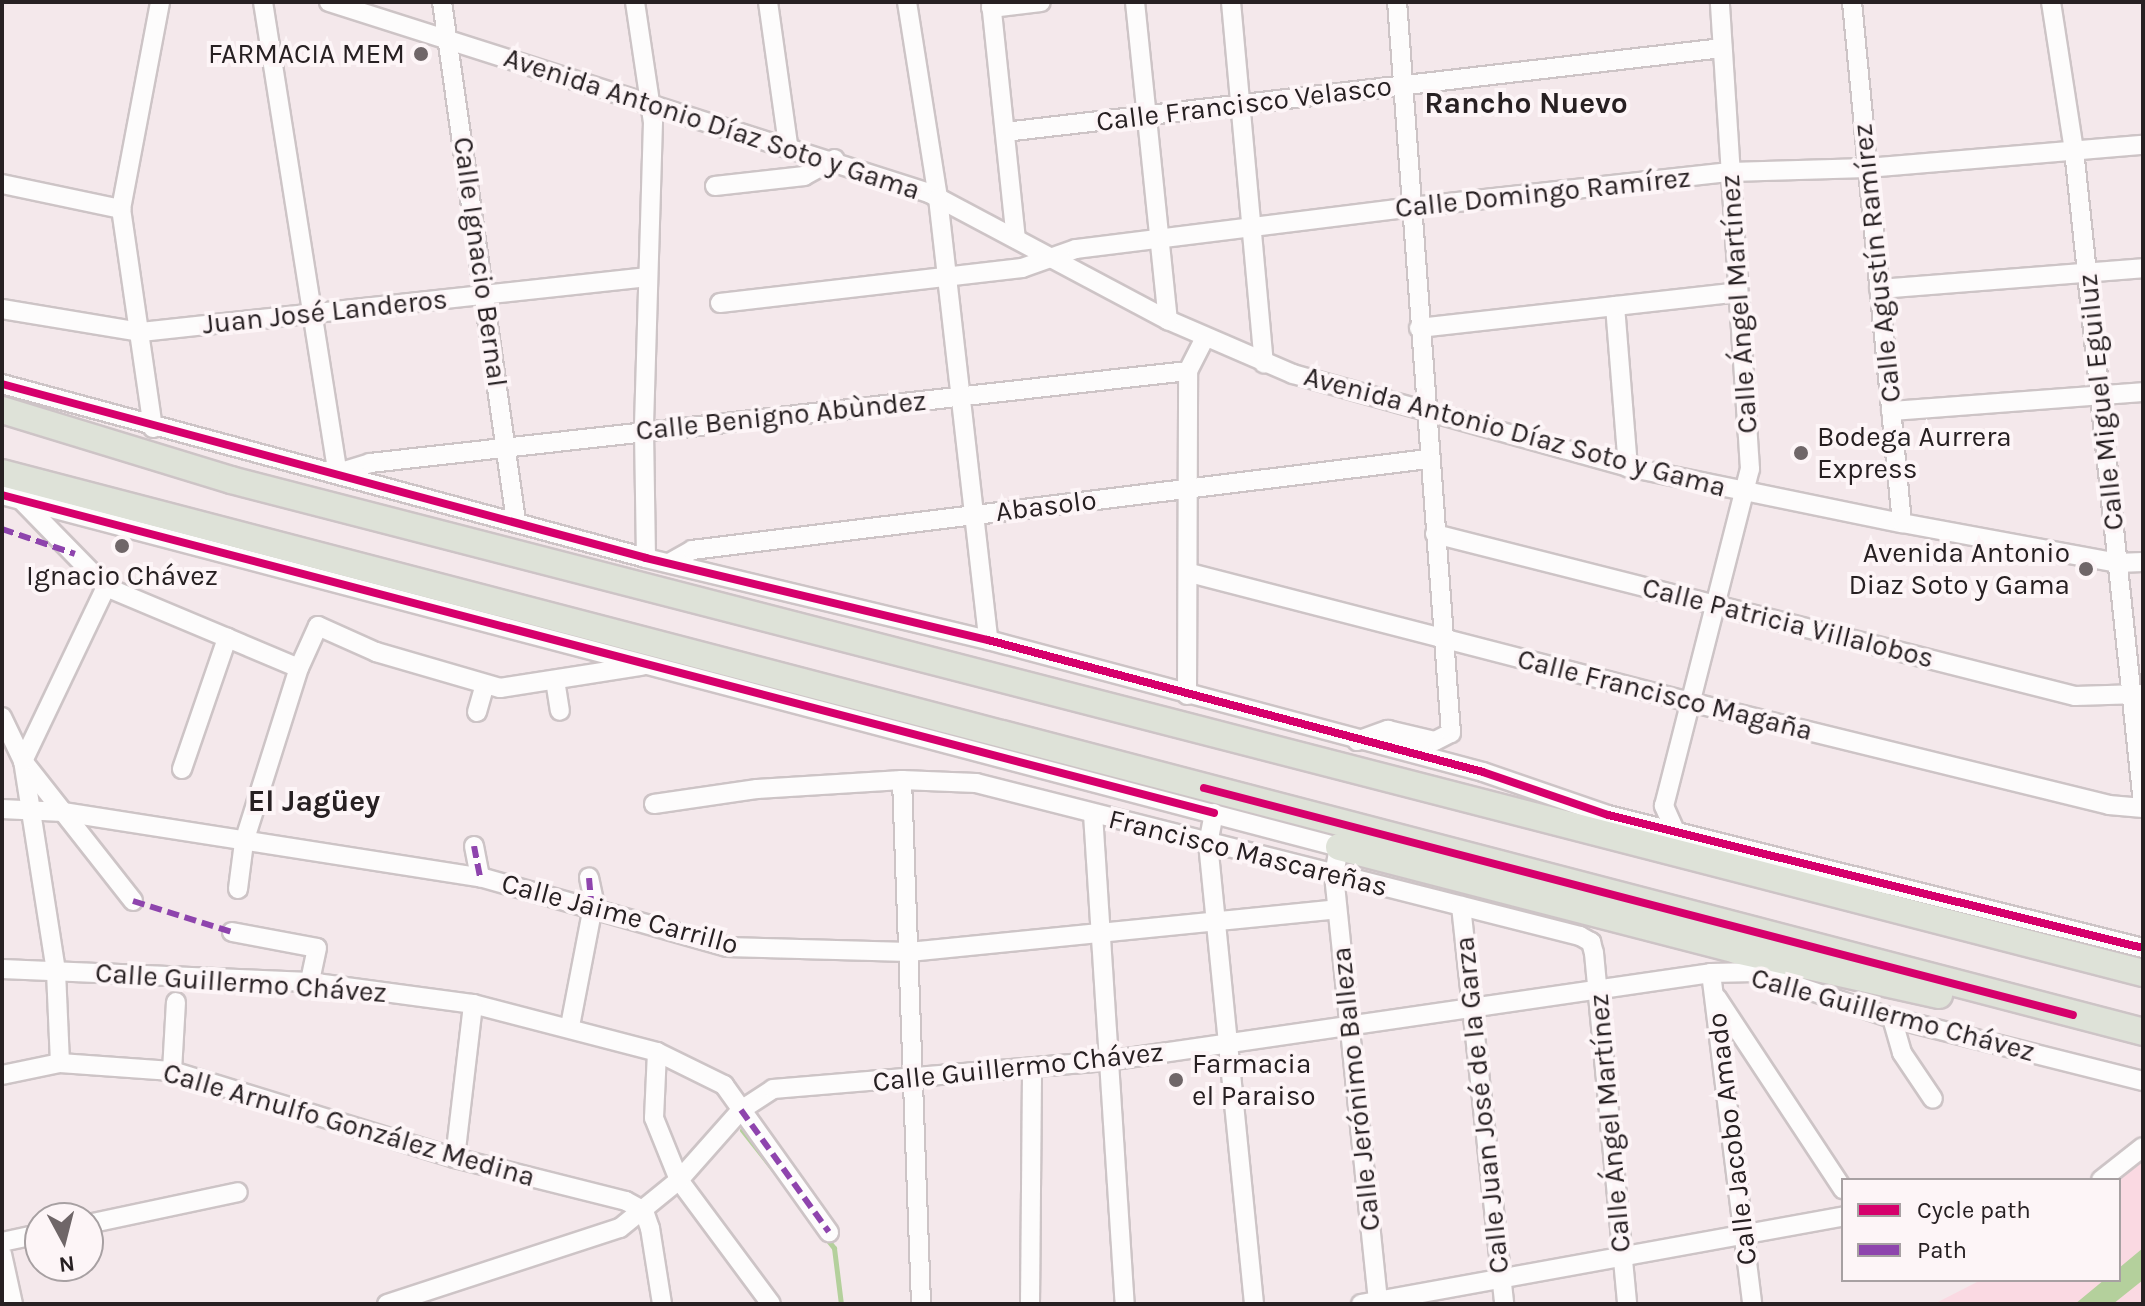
<!DOCTYPE html>
<meta charset="utf-8">
<style>
body{margin:0}
#map{position:relative;width:2145px;height:1306px;overflow:hidden;background:#f4e8eb;font-family:Karla,sans-serif}
div>[style]{position:absolute}
.green>*{inset:0;background:#fad9e2}
.water>*{inset:0;background:#b4d09c}
.stream>*{height:5px;margin:-2.5px;padding:0 2.5px;transform-origin:2.5px;border-radius:2.5px;background:#b4d09c}
.roads{filter:drop-shadow(2px 0 #cdc4c6) drop-shadow(-2px 0 #cdc4c6) drop-shadow(0 2px #cdc4c6) drop-shadow(0 -2px #cdc4c6)}
.minor>*{height:18px;margin:-9px;padding:0 9px;transform-origin:9px;border-radius:9px;background:#fdfcfc}
.highway>*{height:26px;margin:-13px;padding:0 13px;transform-origin:13px;border-radius:13px;background:#dee2d8}
.quiet>*{height:6px;margin-top:-3px;transform-origin:0;background:repeating-linear-gradient(90deg,#8e44ad 0 12px,transparent 0 18px)}
.cycleway>*{height:8px;margin:-4px;padding:0 4px;transform-origin:4px;border-radius:4px;background:#d6006c}
.dots>*{width:22px;height:22px;translate:-50% -50%;box-sizing:border-box;border:4px solid #fdf5f7;border-radius:50%}
span{translate:-50% -50%;white-space:nowrap;text-align:center;line-height:1.15;-webkit-text-stroke:8px #fdf5f7;paint-order:stroke}
.poi-label{font-size:28px;color:#272022}
.right{translate:-100% -50%;text-align:right}
.left{translate:0 -50%;text-align:left}
.street-label{font-size:28px;color:#272022}
.neighbourhood-label{font-size:30px;color:#272022;font-weight:700}
.frame{position:absolute;inset:0;border:4px solid #272022;pointer-events:none}
.legend{position:absolute;left:1841px;top:1178px;width:280px;height:104px;box-sizing:border-box;background:#fdf5f7;border:2px solid #a7a0a2;margin:0;padding:10px 14px;list-style:none;font-size:24px;color:#272022}
.legend li{display:flex;align-items:center;gap:16px;height:40px}
.legend b{width:40px;border:2px solid #a7a0a2}
.north{position:absolute;left:24px;top:1202px;width:80px;height:80px;box-sizing:border-box;background:#fdf5f7;border:2px solid #a7a0a2;border-radius:50%;rotate:173deg;font-size:22px;font-weight:700;line-height:32px;text-align:center;color:#272022}
.north::after{content:'';display:block;margin:auto;width:28px;height:36px;background:#6f6668;clip-path:polygon(50% 0,100% 100%,50% 72%,0 100%)}
</style>
<div id="map">
<div class="green">
<div style="clip-path:polygon(2143px 1150px,2143px 1263px,2095px 1304px,1934px 1304px,1981px 1280px,2119px 1280px,2119px 1180px,2115px 1180px)"></div>
<div style="clip-path:polygon(2143px 1268px,2143px 1304px,2100px 1304px)"></div>
</div>
<div class="water">
<div style="clip-path:polygon(2143px 1248px,2143px 1280px,2113px 1304px,2075px 1304px,2104px 1280px,2119px 1280px,2119px 1268px)"></div>
</div>
<div class="stream">
<div style="left:742px;top:1130px;width:71px;rotate:51.8deg"></div>
<div style="left:826px;top:1238px;width:13px;rotate:51deg"></div>
<div style="left:834px;top:1248px;width:56px;rotate:82.9deg"></div>
</div>
<div class="roads">
<div class="minor">
<div style="left:263px;top:2px;width:477px;rotate:81deg"></div>
<div style="left:338px;top:473px;width:34px;rotate:-17deg"></div>
<div style="left:370px;top:463px;width:823px;rotate:-6.42deg"></div>
<div style="left:329px;top:2px;width:630px;rotate:17.66deg"></div>
<div style="left:929px;top:193px;width:271px;rotate:28deg"></div>
<div style="left:1168px;top:320px;width:136px;rotate:23.4deg"></div>
<div style="left:1293px;top:374px;width:348px;rotate:15.5deg"></div>
<div style="left:1628px;top:467px;width:280px;rotate:11.6deg"></div>
<div style="left:1902px;top:523px;width:219px;rotate:10.5deg"></div>
<div style="left:2117px;top:563px;width:26px;rotate:-2deg"></div>
<div style="left:442px;top:2px;width:524px;rotate:81.89deg"></div>
<div style="left:635px;top:2px;width:121px;rotate:81.5deg"></div>
<div style="left:653px;top:122px;width:309px;rotate:91.7deg"></div>
<div style="left:644px;top:431px;width:127px;rotate:89.1deg"></div>
<div style="left:768px;top:2px;width:144px;rotate:82deg"></div>
<div style="left:907px;top:2px;width:198px;rotate:81deg"></div>
<div style="left:938px;top:198px;width:445px;rotate:83.5deg"></div>
<div style="left:991px;top:2px;width:238px;rotate:84deg"></div>
<div style="left:1135px;top:2px;width:320px;rotate:84.1deg"></div>
<div style="left:1231px;top:2px;width:363px;rotate:84.8deg"></div>
<div style="left:1852px;top:2px;width:523px;rotate:84.52deg"></div>
<div style="left:2051px;top:2px;width:150px;rotate:81.2deg"></div>
<div style="left:2074px;top:150px;width:657px;rotate:83.97deg"></div>
<div style="left:991px;top:8px;width:50px;rotate:-6.8deg"></div>
<div style="left:1005px;top:132px;width:722px;rotate:-6.68deg"></div>
<div style="left:2px;top:184px;width:122px;rotate:11.9deg"></div>
<div style="left:715px;top:186px;width:90px;rotate:-6.4deg"></div>
<div style="left:804px;top:176px;width:35px;rotate:-29deg"></div>
<div style="left:1879px;top:289px;width:265px;rotate:-4.5deg"></div>
<div style="left:720px;top:303px;width:304px;rotate:-6.6deg"></div>
<div style="left:1022px;top:268px;width:57px;rotate:-19.4deg"></div>
<div style="left:1076px;top:249px;width:339px;rotate:-7.1deg"></div>
<div style="left:1412px;top:207px;width:320px;rotate:-6.3deg"></div>
<div style="left:1730px;top:172px;width:137px;rotate:-1.7deg"></div>
<div style="left:1867px;top:168px;width:277px;rotate:-4.8deg"></div>
<div style="left:1615px;top:306px;width:162px;rotate:85.4deg"></div>
<div style="left:2px;top:309px;width:141px;rotate:9.4deg"></div>
<div style="left:141px;top:332px;width:510px;rotate:-6.19deg"></div>
<div style="left:1419px;top:328px;width:321px;rotate:-6.4deg"></div>
<div style="left:2px;top:384px;width:667px;rotate:15.12deg"></div>
<div style="left:646px;top:558px;width:352px;rotate:13.5deg"></div>
<div style="left:988px;top:640px;width:512px;rotate:14.93deg"></div>
<div style="left:1483px;top:772px;width:132px;rotate:19deg"></div>
<div style="left:1608px;top:815px;width:551px;rotate:13.96deg"></div>
<div style="left:1891px;top:411px;width:253px;rotate:-4.3deg"></div>
<div style="left:153px;top:428px;width:221px;rotate:-98.3deg"></div>
<div style="left:121px;top:209px;width:211px;rotate:-79.3deg"></div>
<div style="left:2px;top:495px;width:1383px;rotate:14.75deg"></div>
<div style="left:1339px;top:847px;width:28px;rotate:100deg"></div>
<div style="left:1334px;top:875px;width:431px;rotate:84.1deg"></div>
<div style="left:22px;top:501px;width:120px;rotate:45.7deg"></div>
<div style="left:106px;top:587px;width:209px;rotate:22.8deg"></div>
<div style="left:1435px;top:534px;width:660px;rotate:14.2deg"></div>
<div style="left:2075px;top:696px;width:65px;rotate:-1.8deg"></div>
<div style="left:669px;top:563px;width:26px;rotate:-29deg"></div>
<div style="left:692px;top:550px;width:742px;rotate:-7.05deg"></div>
<div style="left:1190px;top:573px;width:516px;rotate:14.47deg"></div>
<div style="left:1690px;top:702px;width:431px;rotate:13.8deg"></div>
<div style="left:2109px;top:805px;width:34px;rotate:5deg"></div>
<div style="left:555px;top:680px;width:31px;rotate:81deg"></div>
<div style="left:1187px;top:695px;width:324px;rotate:-89.8deg"></div>
<div style="left:1188px;top:371px;width:37px;rotate:-63deg"></div>
<div style="left:477px;top:712px;width:29px;rotate:-74deg"></div>
<div style="left:2px;top:717px;width:49px;rotate:64.5deg"></div>
<div style="left:23px;top:761px;width:178px;rotate:51.8deg"></div>
<div style="left:1357px;top:741px;width:33px;rotate:-20deg"></div>
<div style="left:1388px;top:730px;width:48px;rotate:13.2deg"></div>
<div style="left:1435px;top:741px;width:18px;rotate:-27deg"></div>
<div style="left:1451px;top:733px;width:733px;rotate:-94.22deg"></div>
<div style="left:182px;top:769px;width:139px;rotate:-71deg"></div>
<div style="left:902px;top:780px;width:524px;rotate:87.92deg"></div>
<div style="left:654px;top:804px;width:104px;rotate:-8.3deg"></div>
<div style="left:757px;top:789px;width:145px;rotate:-3.6deg"></div>
<div style="left:902px;top:780px;width:74px;rotate:2.3deg"></div>
<div style="left:976px;top:783px;width:623px;rotate:14.21deg"></div>
<div style="left:1580px;top:936px;width:13px;rotate:29deg"></div>
<div style="left:1591px;top:942px;width:11px;rotate:75deg"></div>
<div style="left:1594px;top:953px;width:353px;rotate:84.6deg"></div>
<div style="left:2px;top:809px;width:61px;rotate:2.8deg"></div>
<div style="left:63px;top:812px;width:422px;rotate:8.9deg"></div>
<div style="left:480px;top:877px;width:257px;rotate:15.8deg"></div>
<div style="left:727px;top:947px;width:182px;rotate:1.6deg"></div>
<div style="left:909px;top:952px;width:430px;rotate:-5.7deg"></div>
<div style="left:1214px;top:813px;width:31px;rotate:101deg"></div>
<div style="left:1208px;top:843px;width:463px;rotate:84.3deg"></div>
<div style="left:1093px;top:814px;width:491px;rotate:86.3deg"></div>
<div style="left:1676px;top:833px;width:30px;rotate:-114deg"></div>
<div style="left:1664px;top:806px;width:348px;rotate:-75.7deg"></div>
<div style="left:1750px;top:469px;width:468px;rotate:-93.7deg"></div>
<div style="left:474px;top:846px;width:32px;rotate:79deg"></div>
<div style="left:238px;top:889px;width:47px;rotate:-82.7deg"></div>
<div style="left:244px;top:842px;width:182px;rotate:-72.5deg"></div>
<div style="left:299px;top:668px;width:46px;rotate:-65.7deg"></div>
<div style="left:318px;top:626px;width:64px;rotate:24.1deg"></div>
<div style="left:376px;top:652px;width:129px;rotate:16.2deg"></div>
<div style="left:500px;top:688px;width:143px;rotate:-8.9deg"></div>
<div style="left:1461px;top:906px;width:400px;rotate:83.8deg"></div>
<div style="left:232px;top:932px;width:86px;rotate:10.7deg"></div>
<div style="left:317px;top:948px;width:35px;rotate:102deg"></div>
<div style="left:2px;top:969px;width:308px;rotate:2.4deg"></div>
<div style="left:310px;top:982px;width:164px;rotate:7.7deg"></div>
<div style="left:473px;top:1004px;width:190px;rotate:14.6deg"></div>
<div style="left:657px;top:1052px;width:75px;rotate:26.2deg"></div>
<div style="left:724px;top:1085px;width:181px;rotate:54.5deg"></div>
<div style="left:1711px;top:973px;width:334px;rotate:82.9deg"></div>
<div style="left:1717px;top:998px;width:229px;rotate:56.6deg"></div>
<div style="left:1892px;top:1018px;width:36px;rotate:74deg"></div>
<div style="left:1902px;top:1053px;width:55px;rotate:56deg"></div>
<div style="left:570px;top:1026px;width:127px;rotate:-79.1deg"></div>
<div style="left:594px;top:901px;width:24px;rotate:-102deg"></div>
<div style="left:657px;top:1052px;width:66px;rotate:92.6deg"></div>
<div style="left:654px;top:1118px;width:67px;rotate:68deg"></div>
<div style="left:679px;top:1180px;width:154px;rotate:53.4deg"></div>
<div style="left:60px;top:1063px;width:92px;rotate:-92.5deg"></div>
<div style="left:56px;top:971px;width:213px;rotate:-98.9deg"></div>
<div style="left:23px;top:761px;width:193px;rotate:-64.5deg"></div>
<div style="left:172px;top:1071px;width:69px;rotate:-86.7deg"></div>
<div style="left:2px;top:1075px;width:59px;rotate:-11.7deg"></div>
<div style="left:60px;top:1063px;width:112px;rotate:4.1deg"></div>
<div style="left:172px;top:1071px;width:296px;rotate:17.1deg"></div>
<div style="left:455px;top:1158px;width:176px;rotate:14.1deg"></div>
<div style="left:626px;top:1201px;width:21px;rotate:29deg"></div>
<div style="left:644px;top:1211px;width:18px;rotate:71deg"></div>
<div style="left:650px;top:1228px;width:77px;rotate:81deg"></div>
<div style="left:455px;top:1158px;width:155px;rotate:-83.3deg"></div>
<div style="left:2101px;top:1180px;width:53px;rotate:-38.2deg"></div>
<div style="left:88px;top:1224px;width:153px;rotate:-12deg"></div>
<div style="left:2px;top:1242px;width:39px;rotate:-12deg"></div>
<div style="left:2px;top:1254px;width:51px;rotate:77.6deg"></div>
<div style="left:387px;top:1304px;width:245px;rotate:-18.1deg"></div>
<div style="left:620px;top:1228px;width:76px;rotate:-39.1deg"></div>
<div style="left:679px;top:1180px;width:94px;rotate:-48.5deg"></div>
<div style="left:741px;top:1110px;width:38px;rotate:-33deg"></div>
<div style="left:773px;top:1089px;width:335px;rotate:-4.8deg"></div>
<div style="left:1107px;top:1061px;width:610px;rotate:-8.29deg"></div>
<div style="left:1711px;top:973px;width:44px;rotate:-1.3deg"></div>
<div style="left:1755px;top:972px;width:145px;rotate:18.6deg"></div>
<div style="left:1892px;top:1018px;width:259px;rotate:14.1deg"></div>
<div style="left:1030px;top:1304px;width:234px;rotate:-89.5deg"></div>
<div style="left:1361px;top:1304px;width:490px;rotate:-10.3deg"></div>
</div>
<div class="highway">
<div style="left:2px;top:410px;width:239px;rotate:17deg"></div>
<div style="left:231px;top:480px;width:1975px;rotate:14.46deg"></div>
<div style="left:2px;top:473px;width:2213px;rotate:14.63deg"></div>
<div style="left:1339px;top:847px;width:410px;rotate:14.5deg"></div>
<div style="left:1736px;top:950px;width:208px;rotate:12.5deg"></div>
</div>
</div>
<div class="quiet">
<div style="left:2px;top:529px;width:77px;rotate:18.9deg"></div>
<div style="left:474px;top:846px;width:32px;rotate:79deg"></div>
<div style="left:589px;top:878px;width:33px;rotate:85deg"></div>
<div style="left:133px;top:901px;width:104px;rotate:17.4deg"></div>
<div style="left:741px;top:1110px;width:150px;rotate:54.2deg"></div>
</div>
<div class="cycleway">
<div style="left:2px;top:384px;width:667px;rotate:15.12deg"></div>
<div style="left:646px;top:558px;width:352px;rotate:13.5deg"></div>
<div style="left:988px;top:640px;width:512px;rotate:14.93deg"></div>
<div style="left:1483px;top:772px;width:132px;rotate:19deg"></div>
<div style="left:1608px;top:815px;width:551px;rotate:13.96deg"></div>
<div style="left:2px;top:495px;width:1253px;rotate:14.7deg"></div>
<div style="left:1204px;top:788px;width:898px;rotate:14.64deg"></div>
</div>
<div class="dots">
<div style="left:421px;top:54px;background:#6f6668"></div>
<div style="left:1801px;top:453px;background:#6f6668"></div>
<div style="left:122px;top:546px;background:#6f6668"></div>
<div style="left:2086px;top:569px;background:#6f6668"></div>
<div style="left:1176px;top:1080px;background:#6f6668"></div>
</div>
<div class="poi-label">
<span class="right" style="left:405px;top:54px">FARMACIA MEM</span>
<span class="left" style="left:1817px;top:453px">Bodega Aurrera<br>Express</span>
<span class="right" style="left:2070px;top:569px">Avenida Antonio<br>Diaz Soto y Gama</span>
<span style="left:122px;top:576px">Ignacio Chávez</span>
<span class="left" style="left:1192px;top:1080px">Farmacia<br>el Paraiso</span>
</div>
<div class="street-label">
<span style="left:1244px;top:104px;rotate:-7deg">Calle Francisco Velasco</span>
<span style="left:712px;top:124px;rotate:18deg">Avenida Antonio Díaz Soto y Gama</span>
<span style="left:1543px;top:193px;rotate:-6deg">Calle Domingo Ramírez</span>
<span style="left:480px;top:262px;rotate:82deg">Calle Ignacio Bernal</span>
<span style="left:1877px;top:263px;rotate:-96deg">Calle Agustín Ramírez</span>
<span style="left:1739px;top:304px;rotate:-94deg">Calle Ángel Martínez</span>
<span style="left:325px;top:312px;rotate:-6deg">Juan José Landeros</span>
<span style="left:2101px;top:402px;rotate:-96deg">Calle Miguel Eguiluz</span>
<span style="left:781px;top:416px;rotate:-6deg">Calle Benigno Abùndez</span>
<span style="left:1515px;top:432px;rotate:15deg">Avenida Antonio Díaz Soto y Gama</span>
<span style="left:1046px;top:506px;rotate:-7deg">Abasolo</span>
<span style="left:1788px;top:623px;rotate:14deg">Calle Patricia Villalobos</span>
<span style="left:1665px;top:695px;rotate:14deg">Calle Francisco Magaña</span>
<span style="left:1248px;top:853px;rotate:14deg">Francisco Mascareñas</span>
<span style="left:620px;top:914px;rotate:15deg">Calle Jaime Carrillo</span>
<span style="left:241px;top:983px;rotate:4deg">Calle Guillermo Chávez</span>
<span style="left:1893px;top:1015px;rotate:15deg">Calle Guillermo Chávez</span>
<span style="left:1018px;top:1067px;rotate:-6deg">Calle Guillermo Chávez</span>
<span style="left:1356px;top:1089px;rotate:-96deg">Calle Jerónimo Balleza</span>
<span style="left:1482px;top:1105px;rotate:-96deg">Calle Juan José de la Garza</span>
<span style="left:1610px;top:1123px;rotate:-95deg">Calle Ángel Martínez</span>
<span style="left:349px;top:1125px;rotate:16deg">Calle Arnulfo González Medina</span>
<span style="left:1732px;top:1139px;rotate:-97deg">Calle Jacobo Amado</span>
</div>
<div class="neighbourhood-label">
<span style="left:1526px;top:103px">Rancho Nuevo</span>
<span style="left:314px;top:801px">El Jagüey</span>
</div>
<div class="frame"></div>
<ul class="legend">
<li><b style="height:10px;background:#d6006c"></b>Cycle path</li>
<li><b style="height:10px;background:#8e44ad"></b>Path</li>
</ul>
<div class="north">N</div>
</div>
